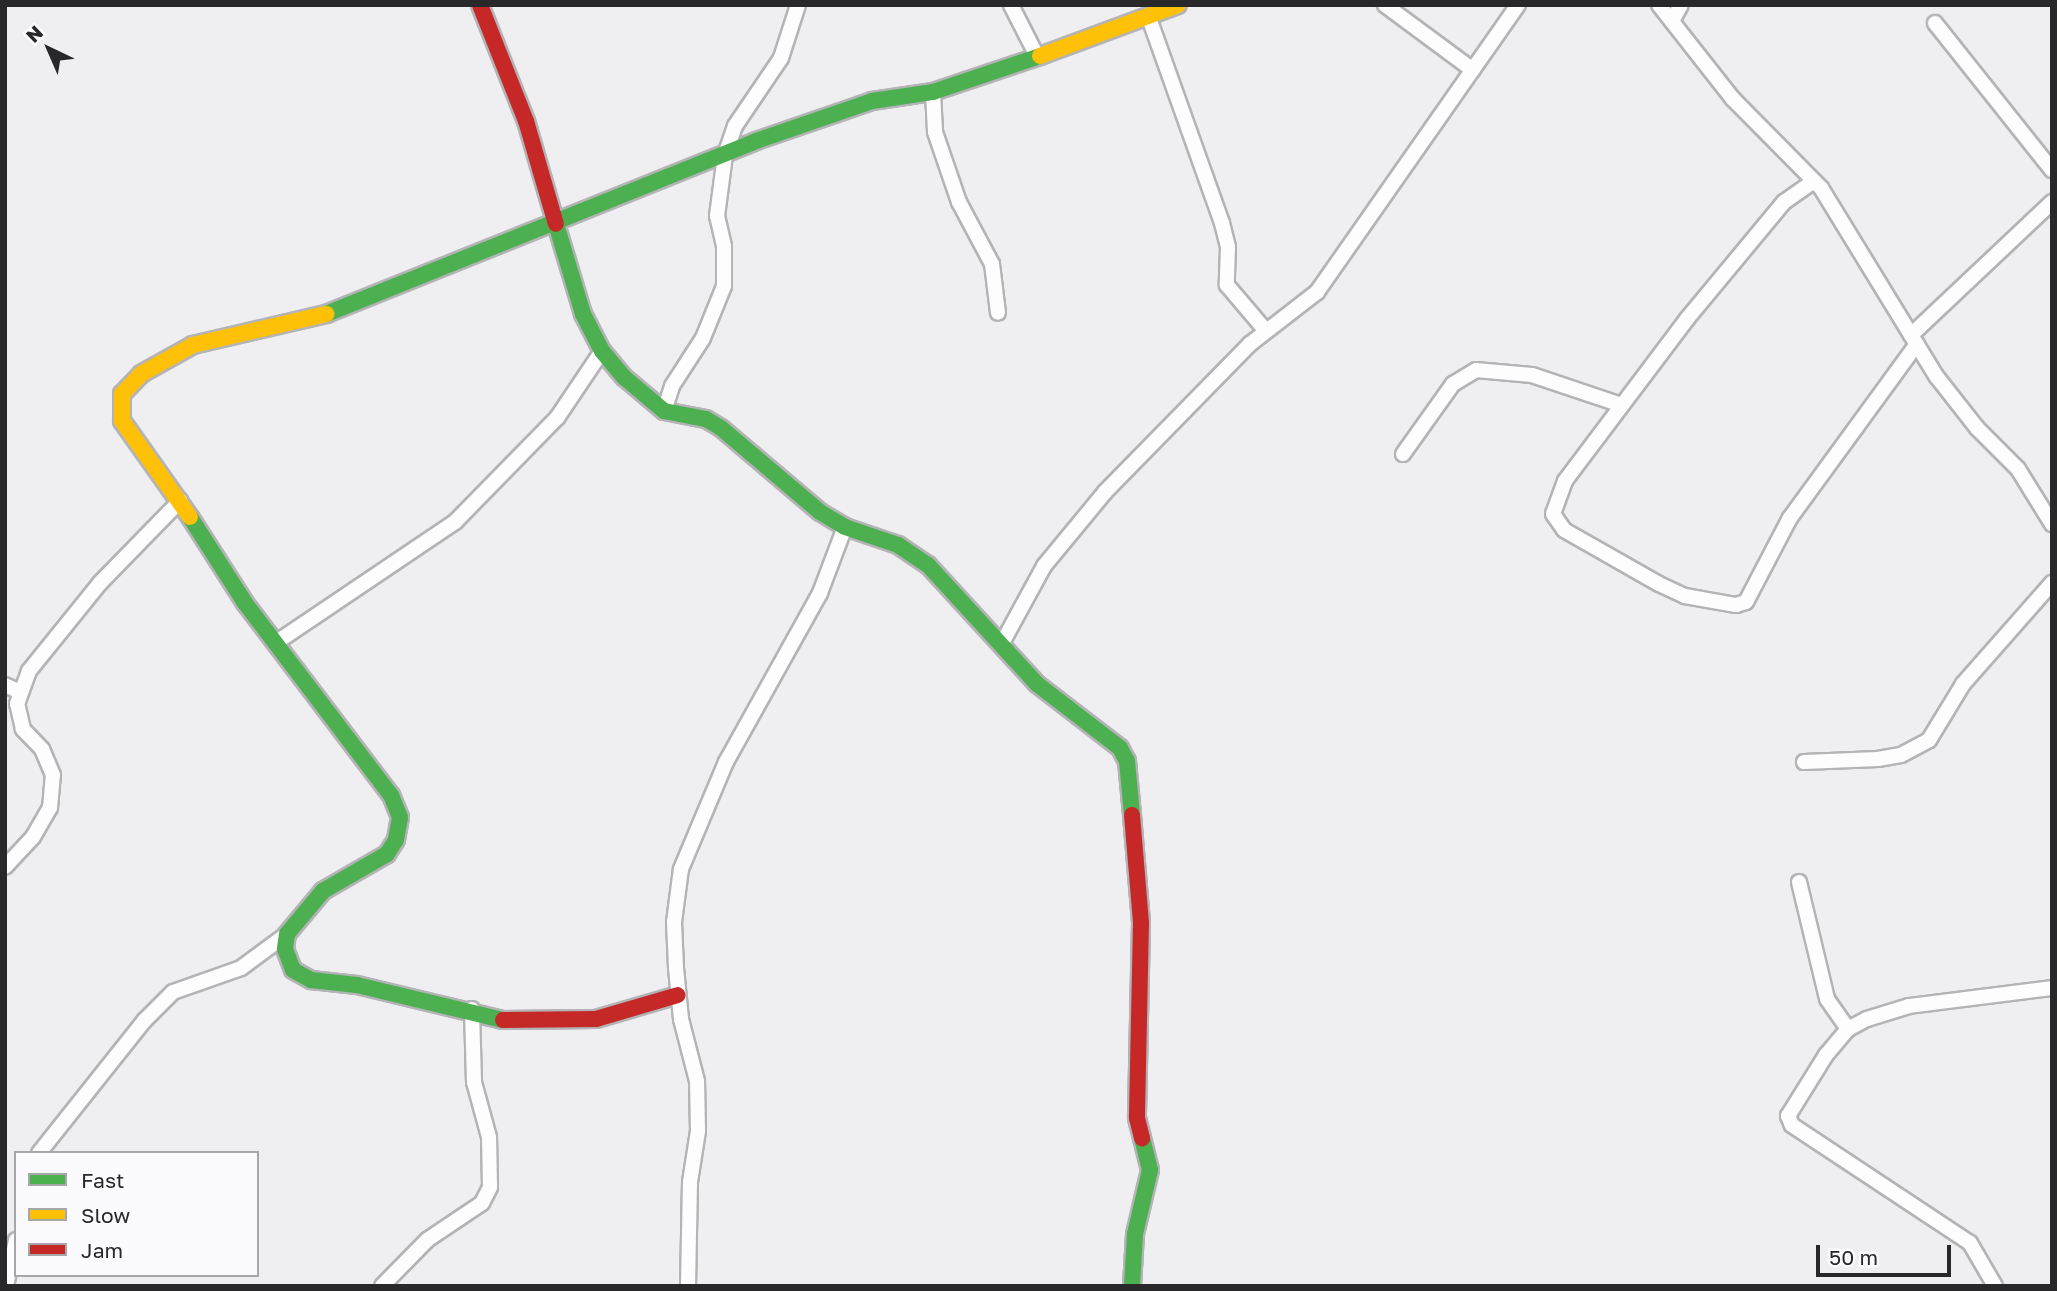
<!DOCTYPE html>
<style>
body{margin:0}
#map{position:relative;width:2057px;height:1291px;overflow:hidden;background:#efeff2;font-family:"Golos Text",sans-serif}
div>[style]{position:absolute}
.roads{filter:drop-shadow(2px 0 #b4b4b6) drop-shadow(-2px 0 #b4b4b6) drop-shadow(0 2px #b4b4b6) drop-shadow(0 -2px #b4b4b6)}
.street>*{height:14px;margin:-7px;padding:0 7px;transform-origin:7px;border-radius:7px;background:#fdfdfd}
.fast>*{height:16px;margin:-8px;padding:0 8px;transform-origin:8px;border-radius:8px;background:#4caf50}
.slow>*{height:16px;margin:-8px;padding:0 8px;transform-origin:8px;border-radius:8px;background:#ffc107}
.jam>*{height:16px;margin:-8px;padding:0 8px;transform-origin:8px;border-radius:8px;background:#c62828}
span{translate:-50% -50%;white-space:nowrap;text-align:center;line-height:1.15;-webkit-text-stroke:5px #fbfbff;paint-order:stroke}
.frame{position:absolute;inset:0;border:7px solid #28282a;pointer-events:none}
.legend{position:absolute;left:14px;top:1151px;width:245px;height:126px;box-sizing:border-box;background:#fbfbff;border:2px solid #a7a7aa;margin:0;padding:9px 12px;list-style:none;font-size:21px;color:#28282a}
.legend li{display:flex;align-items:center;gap:14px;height:35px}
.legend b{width:35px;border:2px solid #a7a7aa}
.north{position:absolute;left:14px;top:14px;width:70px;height:70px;-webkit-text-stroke:5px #fbfbff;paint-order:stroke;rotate:316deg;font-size:19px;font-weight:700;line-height:28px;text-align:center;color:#28282a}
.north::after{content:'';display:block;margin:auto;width:24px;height:32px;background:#28282a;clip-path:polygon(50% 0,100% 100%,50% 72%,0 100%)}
.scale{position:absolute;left:1816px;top:1245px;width:135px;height:32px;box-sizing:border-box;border:4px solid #28282a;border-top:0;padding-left:9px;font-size:21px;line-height:24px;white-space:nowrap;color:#28282a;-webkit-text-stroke:5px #fbfbff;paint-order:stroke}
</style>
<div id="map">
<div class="roads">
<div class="street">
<div style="left:1011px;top:5px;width:59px;rotate:63deg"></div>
<div style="left:1385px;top:5px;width:109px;rotate:36.5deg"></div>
<div style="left:1659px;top:5px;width:120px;rotate:51.8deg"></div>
<div style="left:1733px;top:99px;width:125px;rotate:45.3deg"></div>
<div style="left:1821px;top:188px;width:222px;rotate:58.5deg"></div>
<div style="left:1937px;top:377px;width:65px;rotate:51.9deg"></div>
<div style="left:1977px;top:428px;width:58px;rotate:45deg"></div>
<div style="left:2018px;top:469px;width:65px;rotate:58.3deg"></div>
<div style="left:1149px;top:18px;width:218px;rotate:70.4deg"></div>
<div style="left:1222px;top:223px;width:25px;rotate:76deg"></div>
<div style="left:1228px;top:247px;width:38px;rotate:92deg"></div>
<div style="left:1227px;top:285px;width:60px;rotate:49.7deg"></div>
<div style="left:1672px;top:21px;width:18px;rotate:-61deg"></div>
<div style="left:1935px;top:23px;width:188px;rotate:51.5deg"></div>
<div style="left:933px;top:92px;width:40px;rotate:87.1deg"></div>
<div style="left:935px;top:132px;width:74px;rotate:71.1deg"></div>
<div style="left:959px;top:202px;width:70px;rotate:62deg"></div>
<div style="left:992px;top:264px;width:49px;rotate:83deg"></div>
<div style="left:1814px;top:181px;width:37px;rotate:145deg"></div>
<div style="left:1784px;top:202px;width:152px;rotate:129.7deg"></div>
<div style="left:1687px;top:319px;width:203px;rotate:127deg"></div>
<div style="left:1565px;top:481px;width:35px;rotate:110deg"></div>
<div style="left:1553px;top:514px;width:19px;rotate:55deg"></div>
<div style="left:1564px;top:530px;width:109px;rotate:29.6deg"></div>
<div style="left:1659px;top:584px;width:29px;rotate:25deg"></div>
<div style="left:1685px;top:596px;width:52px;rotate:10deg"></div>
<div style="left:1736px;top:605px;width:10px;rotate:-17deg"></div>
<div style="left:1746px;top:602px;width:95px;rotate:-62.4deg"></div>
<div style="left:1790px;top:518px;width:215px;rotate:-53.9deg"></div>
<div style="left:1911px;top:335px;width:194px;rotate:-43.3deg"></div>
<div style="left:664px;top:411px;width:26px;rotate:-72deg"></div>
<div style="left:672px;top:386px;width:57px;rotate:-57.1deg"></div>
<div style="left:703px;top:338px;width:56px;rotate:-68deg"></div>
<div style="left:724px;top:286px;width:40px;rotate:-90deg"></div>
<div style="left:724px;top:246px;width:31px;rotate:-103deg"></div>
<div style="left:717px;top:216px;width:62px;rotate:-82.5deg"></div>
<div style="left:725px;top:155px;width:31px;rotate:-71deg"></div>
<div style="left:735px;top:126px;width:82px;rotate:-55.9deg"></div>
<div style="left:781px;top:58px;width:56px;rotate:-72.2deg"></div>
<div style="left:1403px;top:454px;width:86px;rotate:-54.5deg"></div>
<div style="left:1453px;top:384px;width:27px;rotate:-31deg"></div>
<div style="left:1476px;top:370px;width:56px;rotate:5.1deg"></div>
<div style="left:1532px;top:375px;width:94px;rotate:18.6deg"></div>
<div style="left:277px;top:642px;width:215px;rotate:-34deg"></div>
<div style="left:455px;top:522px;width:146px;rotate:-45.6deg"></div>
<div style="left:557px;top:418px;width:81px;rotate:-56.1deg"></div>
<div style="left:1001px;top:645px;width:90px;rotate:-61.4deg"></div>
<div style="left:1044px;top:566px;width:96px;rotate:-50.5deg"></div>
<div style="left:1105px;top:492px;width:207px;rotate:-45.6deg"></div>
<div style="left:1250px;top:344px;width:85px;rotate:-37.8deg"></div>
<div style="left:1317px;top:292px;width:350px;rotate:-55deg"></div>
<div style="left:5px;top:685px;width:17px;rotate:25deg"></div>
<div style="left:1804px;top:762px;width:74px;rotate:-2.3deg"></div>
<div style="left:1878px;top:759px;width:23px;rotate:-10deg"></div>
<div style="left:1901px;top:755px;width:32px;rotate:-28deg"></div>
<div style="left:1929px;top:740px;width:66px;rotate:-58.7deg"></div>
<div style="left:1963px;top:684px;width:135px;rotate:-48.6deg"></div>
<div style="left:5px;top:867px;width:41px;rotate:-47deg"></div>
<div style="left:33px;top:837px;width:34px;rotate:-60deg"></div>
<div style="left:50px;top:808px;width:33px;rotate:-85deg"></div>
<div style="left:53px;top:775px;width:28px;rotate:-113deg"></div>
<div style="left:42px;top:749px;width:28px;rotate:-134deg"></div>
<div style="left:23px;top:729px;width:26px;rotate:-103deg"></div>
<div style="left:17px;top:704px;width:35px;rotate:-70deg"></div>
<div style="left:29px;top:671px;width:113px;rotate:-51.1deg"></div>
<div style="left:100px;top:583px;width:115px;rotate:-45.7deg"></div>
<div style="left:1799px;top:882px;width:120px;rotate:76.5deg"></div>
<div style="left:1827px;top:999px;width:37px;rotate:55deg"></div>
<div style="left:39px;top:1153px;width:169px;rotate:-51.5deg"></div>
<div style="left:144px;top:1021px;width:41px;rotate:-45deg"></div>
<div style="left:173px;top:992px;width:72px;rotate:-19.4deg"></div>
<div style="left:241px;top:968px;width:57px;rotate:-36.5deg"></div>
<div style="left:6px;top:1286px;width:47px;rotate:-77.7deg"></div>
<div style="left:382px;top:1286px;width:64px;rotate:-45.6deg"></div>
<div style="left:427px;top:1240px;width:66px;rotate:-33.9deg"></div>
<div style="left:482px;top:1203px;width:18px;rotate:-63deg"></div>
<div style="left:490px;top:1187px;width:50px;rotate:-91.1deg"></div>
<div style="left:489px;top:1137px;width:57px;rotate:-105.3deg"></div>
<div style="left:474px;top:1082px;width:73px;rotate:-91.6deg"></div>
<div style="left:688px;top:1286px;width:104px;rotate:-88.9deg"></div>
<div style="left:690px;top:1182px;width:52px;rotate:-81.1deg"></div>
<div style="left:698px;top:1131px;width:50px;rotate:-91.1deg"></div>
<div style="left:697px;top:1081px;width:64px;rotate:-104.5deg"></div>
<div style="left:681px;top:1019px;width:51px;rotate:-95.6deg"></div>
<div style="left:676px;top:968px;width:46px;rotate:-92.5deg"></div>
<div style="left:674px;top:922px;width:53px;rotate:-82.5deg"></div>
<div style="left:681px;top:869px;width:116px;rotate:-67.2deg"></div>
<div style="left:726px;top:762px;width:193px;rotate:-60.9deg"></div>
<div style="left:820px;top:593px;width:71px;rotate:-69.3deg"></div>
<div style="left:1995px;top:1286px;width:50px;rotate:-120.2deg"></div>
<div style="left:1970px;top:1243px;width:214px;rotate:-146.5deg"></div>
<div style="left:1792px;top:1125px;width:10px;rotate:-114deg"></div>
<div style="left:1788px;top:1116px;width:72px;rotate:-58.1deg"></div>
<div style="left:1826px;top:1055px;width:34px;rotate:-50deg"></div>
<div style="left:1848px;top:1029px;width:21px;rotate:-28deg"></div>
<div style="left:1867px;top:1019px;width:44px;rotate:-17.2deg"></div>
<div style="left:1909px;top:1006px;width:144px;rotate:-7.2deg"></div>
</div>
<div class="fast">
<div style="left:556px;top:224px;width:94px;rotate:73.3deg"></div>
<div style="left:583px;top:314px;width:42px;rotate:62.8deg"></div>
<div style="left:602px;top:351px;width:35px;rotate:50deg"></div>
<div style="left:625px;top:378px;width:51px;rotate:40.2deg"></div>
<div style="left:664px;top:411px;width:43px;rotate:10.8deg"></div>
<div style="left:706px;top:419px;width:17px;rotate:31deg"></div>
<div style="left:721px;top:428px;width:130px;rotate:40.3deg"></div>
<div style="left:820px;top:512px;width:29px;rotate:31deg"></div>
<div style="left:845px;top:527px;width:56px;rotate:18.8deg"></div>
<div style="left:898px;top:545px;width:36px;rotate:34deg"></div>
<div style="left:928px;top:565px;width:161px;rotate:47.5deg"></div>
<div style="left:1037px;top:684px;width:105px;rotate:37.6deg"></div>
<div style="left:1120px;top:748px;width:15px;rotate:62deg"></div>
<div style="left:1127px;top:761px;width:54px;rotate:84.7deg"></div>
<div style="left:326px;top:314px;width:463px;rotate:-21.9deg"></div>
<div style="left:756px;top:141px;width:123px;rotate:-19deg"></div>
<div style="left:872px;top:101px;width:62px;rotate:-8.4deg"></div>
<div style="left:933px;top:92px;width:113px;rotate:-18.6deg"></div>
<div style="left:190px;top:517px;width:102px;rotate:57.4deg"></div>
<div style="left:245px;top:603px;width:241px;rotate:52.8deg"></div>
<div style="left:391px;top:795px;width:24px;rotate:68deg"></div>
<div style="left:400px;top:817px;width:23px;rotate:100deg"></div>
<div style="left:396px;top:840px;width:17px;rotate:123deg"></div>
<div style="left:387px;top:854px;width:74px;rotate:150deg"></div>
<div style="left:323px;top:891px;width:56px;rotate:129.9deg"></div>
<div style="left:287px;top:934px;width:15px;rotate:98deg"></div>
<div style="left:285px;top:949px;width:22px;rotate:69deg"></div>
<div style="left:293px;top:970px;width:21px;rotate:29deg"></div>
<div style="left:311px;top:980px;width:46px;rotate:6.2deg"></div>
<div style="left:357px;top:985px;width:150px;rotate:13.5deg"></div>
<div style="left:1132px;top:1286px;width:52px;rotate:-86.7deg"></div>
<div style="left:1135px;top:1234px;width:66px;rotate:-76.8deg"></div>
<div style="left:1150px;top:1170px;width:33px;rotate:-104deg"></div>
</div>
<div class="slow">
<div style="left:1040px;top:56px;width:147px;rotate:-20.3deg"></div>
<div style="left:190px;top:517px;width:118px;rotate:-125.3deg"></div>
<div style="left:122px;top:421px;width:27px;rotate:-90deg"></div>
<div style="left:122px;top:394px;width:28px;rotate:-46deg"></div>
<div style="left:141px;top:374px;width:60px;rotate:-29.1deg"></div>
<div style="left:193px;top:345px;width:137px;rotate:-13.1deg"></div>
</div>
<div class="jam">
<div style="left:480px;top:5px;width:125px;rotate:68.4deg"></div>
<div style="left:526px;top:121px;width:107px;rotate:73.8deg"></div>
<div style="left:1132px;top:815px;width:108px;rotate:85.2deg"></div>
<div style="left:1141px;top:923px;width:195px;rotate:91.2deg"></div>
<div style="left:1137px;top:1118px;width:21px;rotate:76deg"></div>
<div style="left:503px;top:1020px;width:93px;rotate:-0.6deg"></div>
<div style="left:596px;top:1019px;width:85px;rotate:-16.3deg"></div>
</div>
</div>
<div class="frame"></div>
<ul class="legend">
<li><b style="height:9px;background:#4caf50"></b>Fast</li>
<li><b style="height:9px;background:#ffc107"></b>Slow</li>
<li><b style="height:9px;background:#c62828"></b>Jam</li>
</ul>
<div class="north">N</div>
<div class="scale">50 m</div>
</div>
